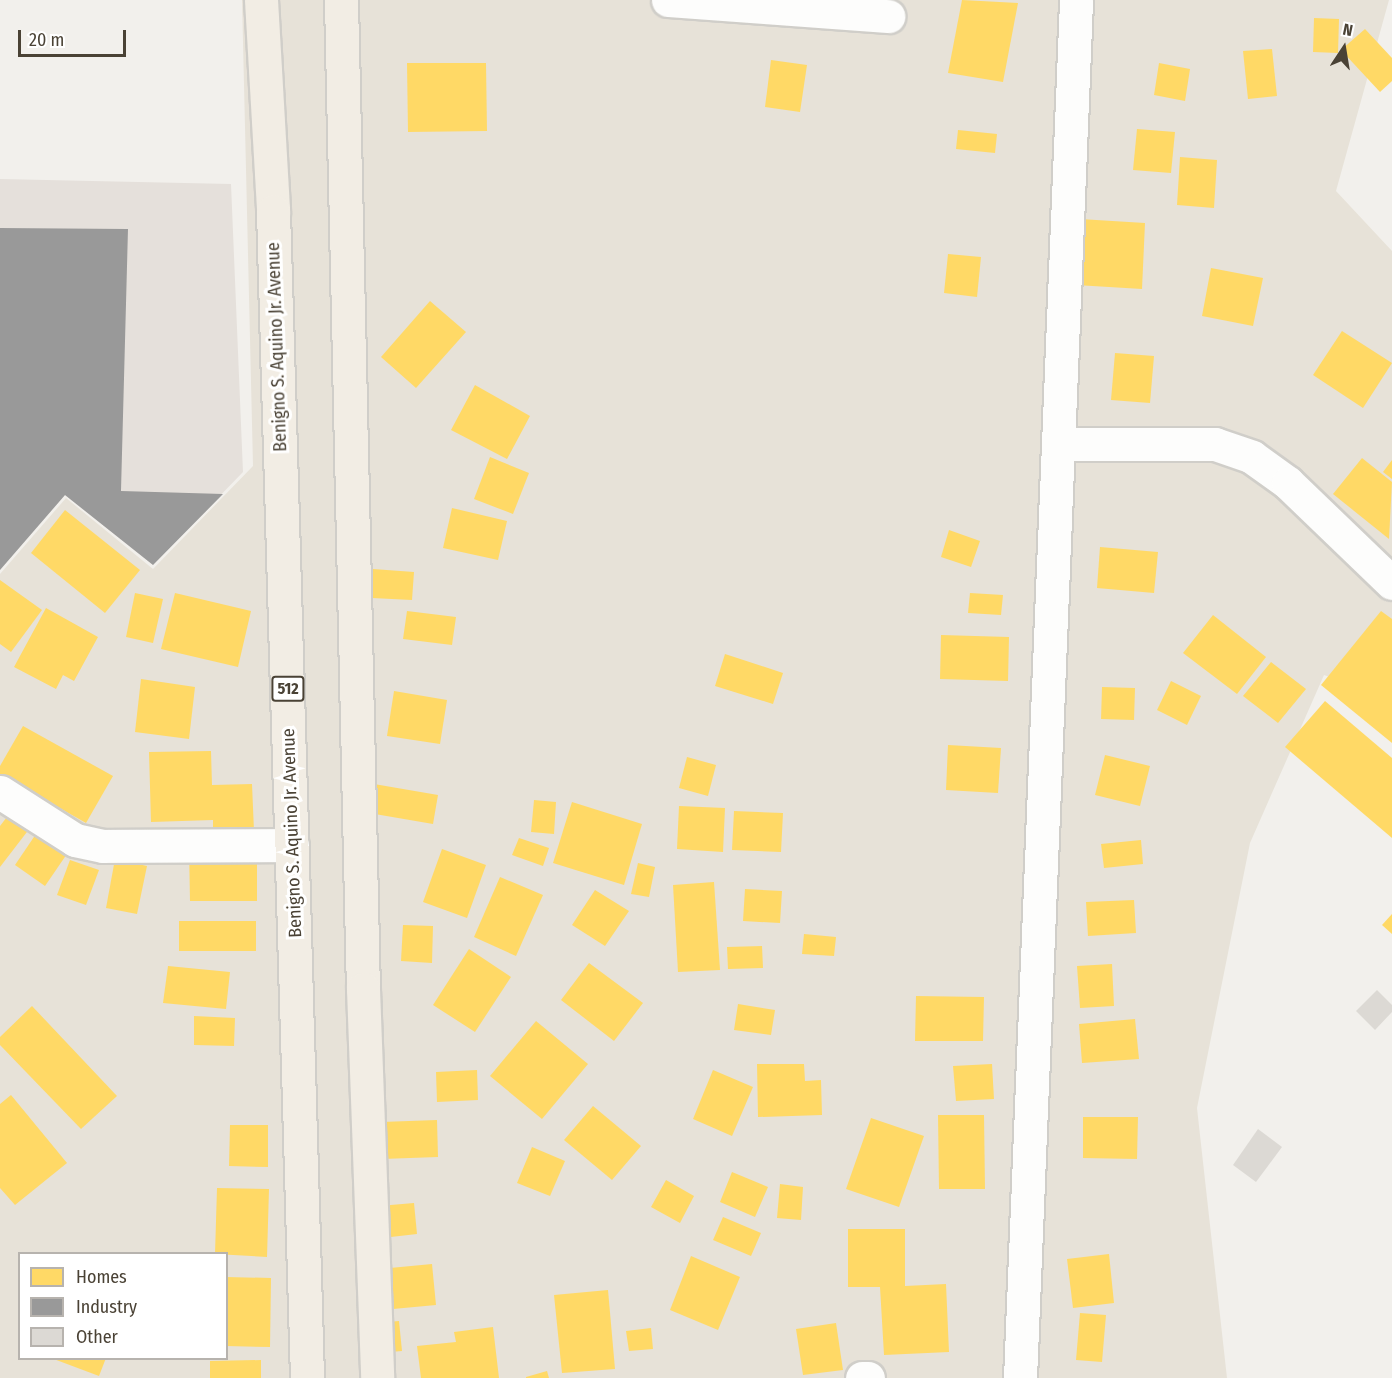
<!DOCTYPE html>
<style>
body{margin:0}
#map{position:relative;width:1392px;height:1378px;overflow:hidden;background:#f2f0ec;font-family:"Fira Sans Condensed",sans-serif}
div>[style]{position:absolute}
.residential>*{inset:0;background:#e7e2d8}
.industrial>*{inset:0;background:#e5e0db}
.homes>*{inset:0;background:#ffd966}
.industry>*{inset:0;background:#999}
.building>*{inset:0;background:#dcd9d4}
.roads{filter:drop-shadow(2px 0 #d0cec9) drop-shadow(-2px 0 #d0cec9) drop-shadow(0 2px #d0cec9) drop-shadow(0 -2px #d0cec9)}
.minor>*{height:33px;margin:-16.5px;padding:0 16.5px;transform-origin:16.5px;border-radius:16.5px;background:#fdfdfc}
.major>*{height:33px;margin:-16.5px;padding:0 16.5px;transform-origin:16.5px;border-radius:16.5px;background:#f2ede4}
span{translate:-50% -50%;white-space:nowrap;text-align:center;line-height:1.15;-webkit-text-stroke:6px #fff;paint-order:stroke}
.shield-label span{padding:2px 4px;background:#fff;border:2px solid;border-radius:4px;-webkit-text-stroke-width:0}
.shield-label{font-size:16px;color:#4a4235;font-weight:700}
.street-label{font-size:18px;color:#4a4235}
.legend{position:absolute;left:18px;top:1252px;width:210px;height:108px;box-sizing:border-box;background:#fff;border:2px solid #b7b3ae;margin:0;padding:8px 10px;list-style:none;font-size:18px;color:#4a4235}
.legend li{display:flex;align-items:center;gap:12px;height:30px}
.legend b{width:30px;border:2px solid #b7b3ae}
.north{position:absolute;left:1314px;top:18px;width:60px;height:60px;-webkit-text-stroke:4px #fff;paint-order:stroke;rotate:12deg;font-size:16px;font-weight:700;line-height:24px;text-align:center;color:#4a4235}
.north::after{content:'';display:block;margin:auto;width:21px;height:27px;background:#4a4235;clip-path:polygon(50% 0,100% 100%,50% 72%,0 100%)}
.scale{position:absolute;left:18px;top:30px;width:108px;height:27px;box-sizing:border-box;border:3px solid #4a4235;border-top:0;padding-left:8px;font-size:18px;line-height:21px;white-space:nowrap;color:#4a4235;-webkit-text-stroke:4px #fff;paint-order:stroke}
</style>
<div id="map">
<div class="residential">
<div style="clip-path:polygon(evenodd,242px 0,1389px 0,1336px 191px,1392px 251px,1392px 699px,1324px 675px,1250px 843px,1197px 1108px,1227px 1378px,0 1378px,0 574px,66px 498px,153px 569px,253px 466px,242px 0,20px 1254px,226px 1254px,226px 1358px,20px 1358px,20px 1254px)"></div>
</div>
<div class="industrial">
<div style="clip-path:polygon(0 179px,231px 184px,243px 472px,153px 565px,65px 495px,0 570px)"></div>
</div>
<div class="homes">
<div style="clip-path:polygon(962px 0,1018px 3px,1003px 82px,948px 73px)"></div>
<div style="clip-path:polygon(1314px 18px,1339px 19px,1338px 53px,1313px 52px)"></div>
<div style="clip-path:polygon(1365px 29px,1392px 58px,1392px 81px,1380px 92px,1341px 50px)"></div>
<div style="clip-path:polygon(1272px 49px,1277px 96px,1248px 99px,1243px 51px)"></div>
<div style="clip-path:polygon(771px 60px,807px 65px,800px 112px,765px 107px)"></div>
<div style="clip-path:polygon(407px 63px,486px 63px,487px 131px,408px 132px)"></div>
<div style="clip-path:polygon(1159px 63px,1190px 69px,1185px 101px,1154px 95px)"></div>
<div style="clip-path:polygon(1137px 129px,1175px 132px,1171px 173px,1133px 170px)"></div>
<div style="clip-path:polygon(958px 130px,997px 134px,995px 153px,956px 149px)"></div>
<div style="clip-path:polygon(1180px 157px,1217px 160px,1214px 208px,1177px 205px)"></div>
<div style="clip-path:polygon(1080px 219px,1145px 223px,1142px 289px,1076px 285px)"></div>
<div style="clip-path:polygon(948px 254px,981px 257px,977px 297px,944px 293px)"></div>
<div style="clip-path:polygon(1211px 268px,1263px 278px,1253px 326px,1202px 316px)"></div>
<div style="clip-path:polygon(430px 301px,466px 332px,416px 388px,381px 357px)"></div>
<div style="clip-path:polygon(1342px 331px,1392px 363px,1363px 408px,1313px 375px)"></div>
<div style="clip-path:polygon(1115px 353px,1154px 356px,1150px 403px,1111px 400px)"></div>
<div style="clip-path:polygon(475px 385px,530px 416px,507px 459px,451px 430px)"></div>
<div style="clip-path:polygon(490px 457px,529px 473px,513px 514px,474px 499px)"></div>
<div style="clip-path:polygon(1362px 458px,1392px 482px,1389px 539px,1333px 494px)"></div>
<div style="clip-path:polygon(1392px 460px,1392px 479px,1383px 472px)"></div>
<div style="clip-path:polygon(452px 508px,507px 521px,498px 560px,443px 548px)"></div>
<div style="clip-path:polygon(65px 510px,140px 570px,105px 613px,31px 553px)"></div>
<div style="clip-path:polygon(949px 530px,980px 541px,971px 567px,941px 557px)"></div>
<div style="clip-path:polygon(1100px 547px,1158px 552px,1154px 593px,1097px 588px)"></div>
<div style="clip-path:polygon(373px 569px,414px 572px,412px 600px,372px 598px)"></div>
<div style="clip-path:polygon(0 580px,42px 610px,11px 652px,0 644px)"></div>
<div style="clip-path:polygon(135px 593px,163px 599px,153px 643px,126px 637px)"></div>
<div style="clip-path:polygon(175px 593px,251px 611px,238px 667px,161px 649px)"></div>
<div style="clip-path:polygon(970px 593px,1003px 595px,1001px 615px,968px 613px)"></div>
<div style="clip-path:polygon(46px 608px,98px 637px,74px 681px,63px 675px,56px 689px,14px 667px)"></div>
<div style="clip-path:polygon(407px 611px,456px 617px,452px 645px,403px 639px)"></div>
<div style="clip-path:polygon(1381px 611px,1392px 619px,1392px 743px,1321px 685px)"></div>
<div style="clip-path:polygon(1213px 615px,1266px 657px,1237px 694px,1183px 653px)"></div>
<div style="clip-path:polygon(941px 635px,1009px 637px,1008px 681px,940px 679px)"></div>
<div style="clip-path:polygon(725px 654px,783px 673px,773px 704px,715px 686px)"></div>
<div style="clip-path:polygon(1271px 662px,1306px 689px,1278px 723px,1243px 696px)"></div>
<div style="clip-path:polygon(141px 679px,195px 687px,189px 739px,135px 732px)"></div>
<div style="clip-path:polygon(1171px 681px,1201px 696px,1187px 725px,1157px 710px)"></div>
<div style="clip-path:polygon(1102px 687px,1135px 688px,1134px 720px,1101px 719px)"></div>
<div style="clip-path:polygon(394px 691px,447px 700px,440px 744px,387px 736px)"></div>
<div style="clip-path:polygon(1325px 701px,1392px 758px,1392px 838px,1285px 747px)"></div>
<div style="clip-path:polygon(23px 726px,113px 776px,86px 823px,0 774px,0 766px)"></div>
<div style="clip-path:polygon(948px 745px,1001px 748px,998px 793px,946px 790px)"></div>
<div style="clip-path:polygon(211px 751px,212px 785px,252px 784px,254px 831px,213px 832px,213px 820px,151px 822px,149px 752px)"></div>
<div style="clip-path:polygon(1105px 755px,1150px 766px,1140px 806px,1095px 795px)"></div>
<div style="clip-path:polygon(687px 757px,716px 765px,708px 796px,679px 788px)"></div>
<div style="clip-path:polygon(374px 784px,438px 795px,433px 824px,369px 813px)"></div>
<div style="clip-path:polygon(534px 800px,556px 802px,554px 834px,531px 832px)"></div>
<div style="clip-path:polygon(572px 802px,642px 824px,624px 885px,553px 863px)"></div>
<div style="clip-path:polygon(679px 806px,725px 808px,723px 852px,677px 849px)"></div>
<div style="clip-path:polygon(734px 811px,783px 813px,781px 852px,732px 850px)"></div>
<div style="clip-path:polygon(10px 813px,30px 828px,0 867px,0 826px)"></div>
<div style="clip-path:polygon(38px 831px,69px 851px,45px 886px,15px 865px)"></div>
<div style="clip-path:polygon(519px 838px,549px 848px,543px 866px,512px 855px)"></div>
<div style="clip-path:polygon(1141px 840px,1143px 864px,1104px 868px,1101px 844px)"></div>
<div style="clip-path:polygon(189px 847px,257px 847px,257px 901px,190px 901px)"></div>
<div style="clip-path:polygon(442px 849px,486px 865px,467px 918px,423px 902px)"></div>
<div style="clip-path:polygon(115px 859px,147px 866px,137px 914px,106px 908px)"></div>
<div style="clip-path:polygon(70px 860px,99px 870px,86px 905px,57px 895px)"></div>
<div style="clip-path:polygon(638px 863px,655px 867px,649px 897px,631px 894px)"></div>
<div style="clip-path:polygon(500px 877px,543px 895px,516px 956px,474px 937px)"></div>
<div style="clip-path:polygon(714px 882px,720px 970px,678px 972px,673px 885px)"></div>
<div style="clip-path:polygon(745px 889px,782px 891px,780px 923px,743px 921px)"></div>
<div style="clip-path:polygon(595px 890px,629px 911px,605px 946px,572px 925px)"></div>
<div style="clip-path:polygon(1134px 900px,1136px 933px,1088px 936px,1086px 902px)"></div>
<div style="clip-path:polygon(1392px 914px,1392px 934px,1382px 925px)"></div>
<div style="clip-path:polygon(179px 921px,256px 921px,256px 951px,179px 951px)"></div>
<div style="clip-path:polygon(403px 925px,433px 926px,432px 963px,401px 961px)"></div>
<div style="clip-path:polygon(804px 934px,836px 937px,834px 956px,802px 954px)"></div>
<div style="clip-path:polygon(762px 946px,763px 968px,728px 969px,727px 947px)"></div>
<div style="clip-path:polygon(469px 949px,511px 977px,475px 1032px,433px 1005px)"></div>
<div style="clip-path:polygon(589px 963px,643px 1003px,614px 1041px,561px 1000px)"></div>
<div style="clip-path:polygon(1112px 964px,1114px 1006px,1080px 1008px,1077px 966px)"></div>
<div style="clip-path:polygon(168px 966px,230px 972px,226px 1009px,163px 1003px)"></div>
<div style="clip-path:polygon(916px 996px,984px 997px,983px 1041px,915px 1041px)"></div>
<div style="clip-path:polygon(738px 1004px,775px 1010px,771px 1035px,734px 1030px)"></div>
<div style="clip-path:polygon(32px 1006px,117px 1096px,81px 1129px,0 1045px,0 1037px)"></div>
<div style="clip-path:polygon(194px 1016px,235px 1018px,234px 1046px,194px 1045px)"></div>
<div style="clip-path:polygon(1135px 1019px,1139px 1059px,1082px 1063px,1079px 1024px)"></div>
<div style="clip-path:polygon(536px 1021px,588px 1064px,542px 1119px,490px 1076px)"></div>
<div style="clip-path:polygon(757px 1064px,804px 1064px,805px 1081px,821px 1080px,822px 1115px,758px 1117px)"></div>
<div style="clip-path:polygon(992px 1064px,994px 1099px,956px 1101px,953px 1066px)"></div>
<div style="clip-path:polygon(477px 1070px,478px 1100px,437px 1102px,436px 1072px)"></div>
<div style="clip-path:polygon(713px 1070px,753px 1087px,732px 1136px,693px 1119px)"></div>
<div style="clip-path:polygon(11px 1095px,67px 1163px,15px 1205px,0 1188px,0 1104px)"></div>
<div style="clip-path:polygon(593px 1106px,641px 1146px,612px 1180px,564px 1140px)"></div>
<div style="clip-path:polygon(938px 1115px,984px 1115px,985px 1189px,939px 1189px)"></div>
<div style="clip-path:polygon(1083px 1117px,1138px 1117px,1137px 1159px,1083px 1158px)"></div>
<div style="clip-path:polygon(871px 1118px,924px 1136px,899px 1207px,846px 1189px)"></div>
<div style="clip-path:polygon(437px 1120px,438px 1157px,382px 1159px,381px 1122px)"></div>
<div style="clip-path:polygon(230px 1125px,268px 1125px,268px 1167px,229px 1166px)"></div>
<div style="clip-path:polygon(532px 1147px,565px 1161px,550px 1196px,517px 1183px)"></div>
<div style="clip-path:polygon(732px 1172px,768px 1187px,755px 1217px,720px 1202px)"></div>
<div style="clip-path:polygon(666px 1180px,694px 1196px,680px 1223px,651px 1207px)"></div>
<div style="clip-path:polygon(780px 1184px,803px 1187px,801px 1220px,777px 1218px)"></div>
<div style="clip-path:polygon(217px 1188px,269px 1189px,267px 1257px,215px 1254px)"></div>
<div style="clip-path:polygon(414px 1203px,417px 1234px,382px 1238px,379px 1206px)"></div>
<div style="clip-path:polygon(723px 1217px,761px 1233px,751px 1256px,713px 1240px)"></div>
<div style="clip-path:polygon(848px 1229px,905px 1229px,905px 1286px,946px 1284px,949px 1352px,884px 1355px,880px 1287px,848px 1287px)"></div>
<div style="clip-path:polygon(1109px 1254px,1114px 1303px,1073px 1308px,1067px 1259px)"></div>
<div style="clip-path:polygon(691px 1256px,740px 1277px,718px 1330px,670px 1310px)"></div>
<div style="clip-path:polygon(432px 1264px,436px 1305px,393px 1309px,390px 1268px)"></div>
<div style="clip-path:polygon(226px 1277px,271px 1278px,270px 1347px,226px 1346px)"></div>
<div style="clip-path:polygon(608px 1290px,615px 1369px,562px 1373px,554px 1295px)"></div>
<div style="clip-path:polygon(1080px 1313px,1106px 1315px,1102px 1362px,1076px 1360px)"></div>
<div style="clip-path:polygon(399px 1321px,402px 1351px,379px 1353px,376px 1323px)"></div>
<div style="clip-path:polygon(836px 1323px,843px 1370px,803px 1375px,796px 1329px)"></div>
<div style="clip-path:polygon(493px 1327px,499px 1378px,421px 1378px,417px 1346px,456px 1342px,454px 1332px)"></div>
<div style="clip-path:polygon(651px 1328px,653px 1349px,629px 1351px,626px 1331px)"></div>
<div style="clip-path:polygon(51px 1358px,106px 1358px,99px 1376px)"></div>
<div style="clip-path:polygon(261px 1360px,261px 1378px,210px 1378px,210px 1361px)"></div>
<div style="clip-path:polygon(547px 1371px,549px 1378px,526px 1378px,526px 1377px)"></div>
</div>
<div class="industry">
<div style="clip-path:polygon(0 228px,128px 229px,121px 491px,223px 494px,153px 565px,65px 495px,0 570px)"></div>
</div>
<div class="building">
<div style="clip-path:polygon(1377px 990px,1392px 1005px,1392px 1012px,1375px 1030px,1356px 1011px)"></div>
<div style="clip-path:polygon(1258px 1129px,1282px 1147px,1256px 1182px,1233px 1165px)"></div>
</div>
<div class="roads">
<div class="minor">
<div style="left:668px;top:0;width:221px;rotate:4.2deg"></div>
<div style="left:1059px;top:444px;width:156px"></div>
<div style="left:1215px;top:444px;width:39px;rotate:19deg"></div>
<div style="left:1252px;top:457px;width:44px;rotate:35.8deg"></div>
<div style="left:1288px;top:483px;width:144px;rotate:43.9deg"></div>
<div style="left:0;top:792px;width:89px;rotate:32.6deg"></div>
<div style="left:75px;top:840px;width:29px;rotate:12deg"></div>
<div style="left:103px;top:846px;width:189px;rotate:-0.3deg"></div>
<div style="left:862px;top:1378px;width:6px"></div>
<div style="left:1020px;top:1378px;width:1379px;rotate:-87.67deg"></div>
</div>
<div class="major">
<div style="left:261px;top:0;width:211px;rotate:86.7deg"></div>
<div style="left:273px;top:211px;width:1167px;rotate:88.33deg"></div>
<div style="left:341px;top:0;width:989px;rotate:88.73deg"></div>
<div style="left:363px;top:989px;width:389px;rotate:87.9deg"></div>
</div>
</div>
<div class="shield-label">
<span style="left:288px;top:689px">512</span>
</div>
<div class="street-label">
<span style="left:277px;top:347px;rotate:-92deg">Benigno S. Aquino Jr. Avenue</span>
<span style="left:292px;top:833px;rotate:-92deg">Benigno S. Aquino Jr. Avenue</span>
</div>
<ul class="legend">
<li><b style="height:16px;background:#ffd966"></b>Homes</li>
<li><b style="height:16px;background:#999"></b>Industry</li>
<li><b style="height:16px;background:#dcd9d4"></b>Other</li>
</ul>
<div class="north">N</div>
<div class="scale">20 m</div>
</div>
